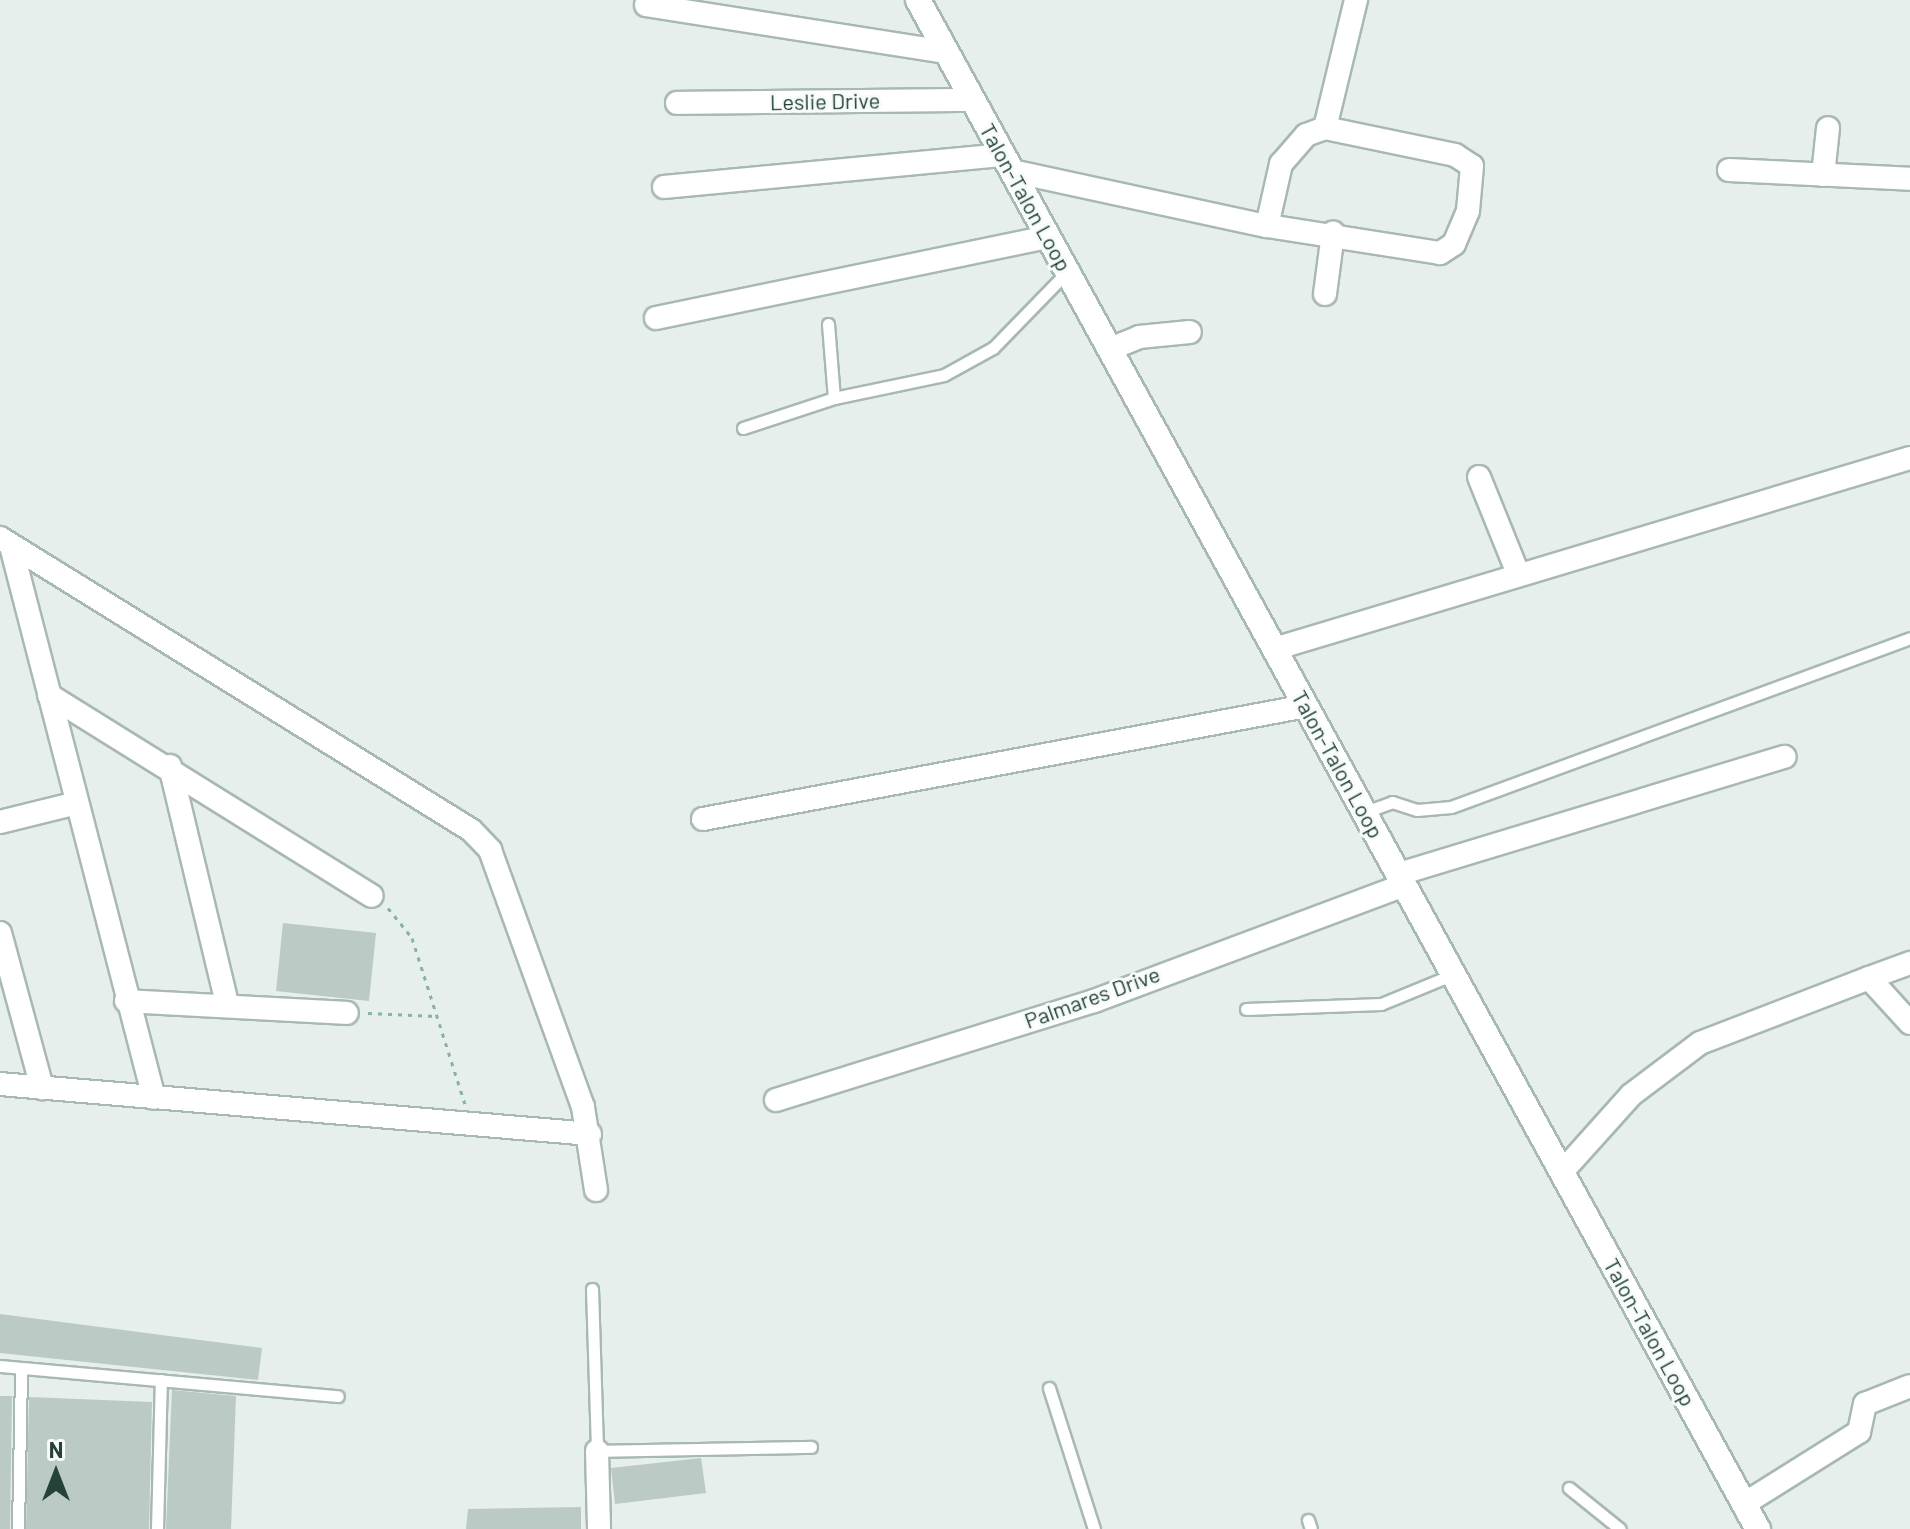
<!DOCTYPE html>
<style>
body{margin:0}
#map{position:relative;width:1910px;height:1529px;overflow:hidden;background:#e6efeb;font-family:Barlow,sans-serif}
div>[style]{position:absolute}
.building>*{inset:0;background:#bbcac4}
.path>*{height:3px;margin-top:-1.5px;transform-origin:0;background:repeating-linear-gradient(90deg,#86b3a5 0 4px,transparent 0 10px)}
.roads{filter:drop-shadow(2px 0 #a8b8b2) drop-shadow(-2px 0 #a8b8b2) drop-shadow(0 2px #a8b8b2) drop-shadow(0 -2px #a8b8b2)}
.service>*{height:11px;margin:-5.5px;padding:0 5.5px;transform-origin:5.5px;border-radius:5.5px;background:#fff}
.minor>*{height:22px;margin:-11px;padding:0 11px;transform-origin:11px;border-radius:11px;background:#fff}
.tertiary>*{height:24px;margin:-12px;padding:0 12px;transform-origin:12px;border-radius:12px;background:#fff}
span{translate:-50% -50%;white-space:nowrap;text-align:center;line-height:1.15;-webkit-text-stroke:6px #f7fbf9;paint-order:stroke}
.street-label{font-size:22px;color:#24423a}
.north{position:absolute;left:16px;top:1433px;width:80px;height:80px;-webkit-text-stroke:6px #f7fbf9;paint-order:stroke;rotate:0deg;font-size:22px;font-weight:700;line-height:32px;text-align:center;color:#24423a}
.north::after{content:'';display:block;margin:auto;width:28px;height:36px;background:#24423a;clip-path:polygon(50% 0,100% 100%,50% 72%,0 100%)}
</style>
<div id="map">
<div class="building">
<div style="clip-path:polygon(283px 923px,376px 933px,369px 1001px,276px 991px)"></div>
<div style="clip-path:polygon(0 1314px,262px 1348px,258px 1380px,0 1353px)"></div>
<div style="clip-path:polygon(172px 1390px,236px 1396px,231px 1529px,166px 1529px)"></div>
<div style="clip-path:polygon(0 1396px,12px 1396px,10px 1529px,0 1529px)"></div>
<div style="clip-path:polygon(29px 1397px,152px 1402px,149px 1529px,26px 1529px)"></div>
<div style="clip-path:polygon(701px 1458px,706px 1493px,615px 1504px,611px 1468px)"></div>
<div style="clip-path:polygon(581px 1507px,581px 1529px,466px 1529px,468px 1509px)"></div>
</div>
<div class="path">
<div style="left:388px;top:908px;width:38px;rotate:51deg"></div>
<div style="left:412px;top:938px;width:174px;rotate:72.3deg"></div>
<div style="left:368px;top:1013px;width:68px;rotate:2.5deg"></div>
</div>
<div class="roads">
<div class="service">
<div style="left:828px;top:324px;width:74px;rotate:85.4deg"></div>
<div style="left:743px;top:428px;width:96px;rotate:-18.2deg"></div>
<div style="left:834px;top:398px;width:112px;rotate:-11.8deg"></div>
<div style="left:944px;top:375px;width:56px;rotate:-28.9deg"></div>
<div style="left:993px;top:348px;width:106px;rotate:-45.8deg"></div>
<div style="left:1365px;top:812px;width:29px;rotate:-20deg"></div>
<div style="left:1392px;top:802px;width:26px;rotate:18deg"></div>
<div style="left:1417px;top:810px;width:34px;rotate:-5deg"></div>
<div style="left:1451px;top:807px;width:489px;rotate:-20.2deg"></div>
<div style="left:1246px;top:1009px;width:135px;rotate:-2.1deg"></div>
<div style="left:1381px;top:1004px;width:79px;rotate:-22.3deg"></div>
<div style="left:592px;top:1289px;width:162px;rotate:88.2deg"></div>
<div style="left:597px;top:1451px;width:214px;rotate:-1.1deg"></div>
<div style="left:0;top:1366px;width:339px;rotate:5.1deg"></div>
<div style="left:1049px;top:1388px;width:148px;rotate:72.3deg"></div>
<div style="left:1569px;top:1488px;width:65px;rotate:38.8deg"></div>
<div style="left:1308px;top:1520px;width:9px;rotate:72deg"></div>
<div style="left:18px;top:1529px;width:161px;rotate:-88.9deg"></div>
<div style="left:157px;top:1529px;width:149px;rotate:-88.5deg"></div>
</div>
<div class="minor">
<div style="left:646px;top:5px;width:303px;rotate:8.9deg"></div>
<div style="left:677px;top:103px;width:295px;rotate:-0.6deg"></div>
<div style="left:1325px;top:128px;width:132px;rotate:-76.4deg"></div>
<div style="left:1729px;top:170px;width:181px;rotate:2.8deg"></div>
<div style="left:1012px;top:171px;width:261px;rotate:12.2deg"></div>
<div style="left:1267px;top:226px;width:64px;rotate:-77.3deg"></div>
<div style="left:1281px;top:164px;width:38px;rotate:-49deg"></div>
<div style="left:1306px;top:135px;width:20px;rotate:-20deg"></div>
<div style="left:1325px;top:128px;width:133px;rotate:11.7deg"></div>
<div style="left:1455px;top:155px;width:20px;rotate:33deg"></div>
<div style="left:1472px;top:166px;width:45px;rotate:95.1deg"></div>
<div style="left:1468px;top:211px;width:36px;rotate:113deg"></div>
<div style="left:1454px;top:244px;width:17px;rotate:147deg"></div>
<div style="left:1440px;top:253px;width:175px;rotate:-171.1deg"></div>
<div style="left:1823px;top:175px;width:47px;rotate:-83.9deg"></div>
<div style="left:664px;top:187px;width:341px;rotate:-5.4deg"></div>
<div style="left:1325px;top:294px;width:62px;rotate:-82.5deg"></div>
<div style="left:656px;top:318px;width:400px;rotate:-11.7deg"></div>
<div style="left:1110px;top:349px;width:31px;rotate:-22deg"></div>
<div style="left:1139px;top:337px;width:51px;rotate:-5.6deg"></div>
<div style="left:1479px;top:477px;width:101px;rotate:68deg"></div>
<div style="left:0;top:538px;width:554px;rotate:31.8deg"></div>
<div style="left:471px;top:830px;width:28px;rotate:46deg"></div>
<div style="left:490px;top:850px;width:273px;rotate:70.1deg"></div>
<div style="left:583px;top:1107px;width:84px;rotate:81.1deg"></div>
<div style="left:11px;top:546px;width:570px;rotate:75.48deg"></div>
<div style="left:1274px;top:649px;width:664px;rotate:-16.72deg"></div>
<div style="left:49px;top:695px;width:380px;rotate:31.9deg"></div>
<div style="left:170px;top:766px;width:244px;rotate:76.5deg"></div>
<div style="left:703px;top:819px;width:613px;rotate:-10.61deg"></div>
<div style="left:0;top:822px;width:75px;rotate:-13.9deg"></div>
<div style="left:1399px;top:874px;width:403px;rotate:-16.9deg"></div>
<div style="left:0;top:933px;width:161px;rotate:74.8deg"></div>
<div style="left:1869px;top:978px;width:44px;rotate:-20.1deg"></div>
<div style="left:126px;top:1001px;width:221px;rotate:3.1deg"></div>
<div style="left:0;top:1084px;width:592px;rotate:4.84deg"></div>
<div style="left:776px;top:1100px;width:333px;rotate:-17.3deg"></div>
<div style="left:1094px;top:1001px;width:332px;rotate:-20.5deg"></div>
<div style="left:1562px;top:1172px;width:103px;rotate:-48.1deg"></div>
<div style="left:1631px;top:1095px;width:86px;rotate:-37deg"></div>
<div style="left:1700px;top:1043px;width:181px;rotate:-21deg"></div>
<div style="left:1869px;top:978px;width:61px;rotate:47.7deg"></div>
<div style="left:597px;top:1451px;width:78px;rotate:88.5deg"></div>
<div style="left:1744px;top:1504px;width:136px;rotate:-32.1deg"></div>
<div style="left:1859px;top:1432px;width:29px;rotate:-78deg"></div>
<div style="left:1865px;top:1404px;width:48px;rotate:-21.8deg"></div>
</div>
<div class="tertiary">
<div style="left:918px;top:0;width:1745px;rotate:61.22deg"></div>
</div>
</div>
<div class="street-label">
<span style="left:825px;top:101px;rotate:-1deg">Leslie Drive</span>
<span style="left:1026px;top:197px;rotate:61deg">Talon-Talon Loop</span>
<span style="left:1338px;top:764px;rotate:61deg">Talon-Talon Loop</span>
<span style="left:1092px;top:997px;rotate:-20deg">Palmares Drive</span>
<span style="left:1650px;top:1332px;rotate:61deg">Talon-Talon Loop</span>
</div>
<div class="north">N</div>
</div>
